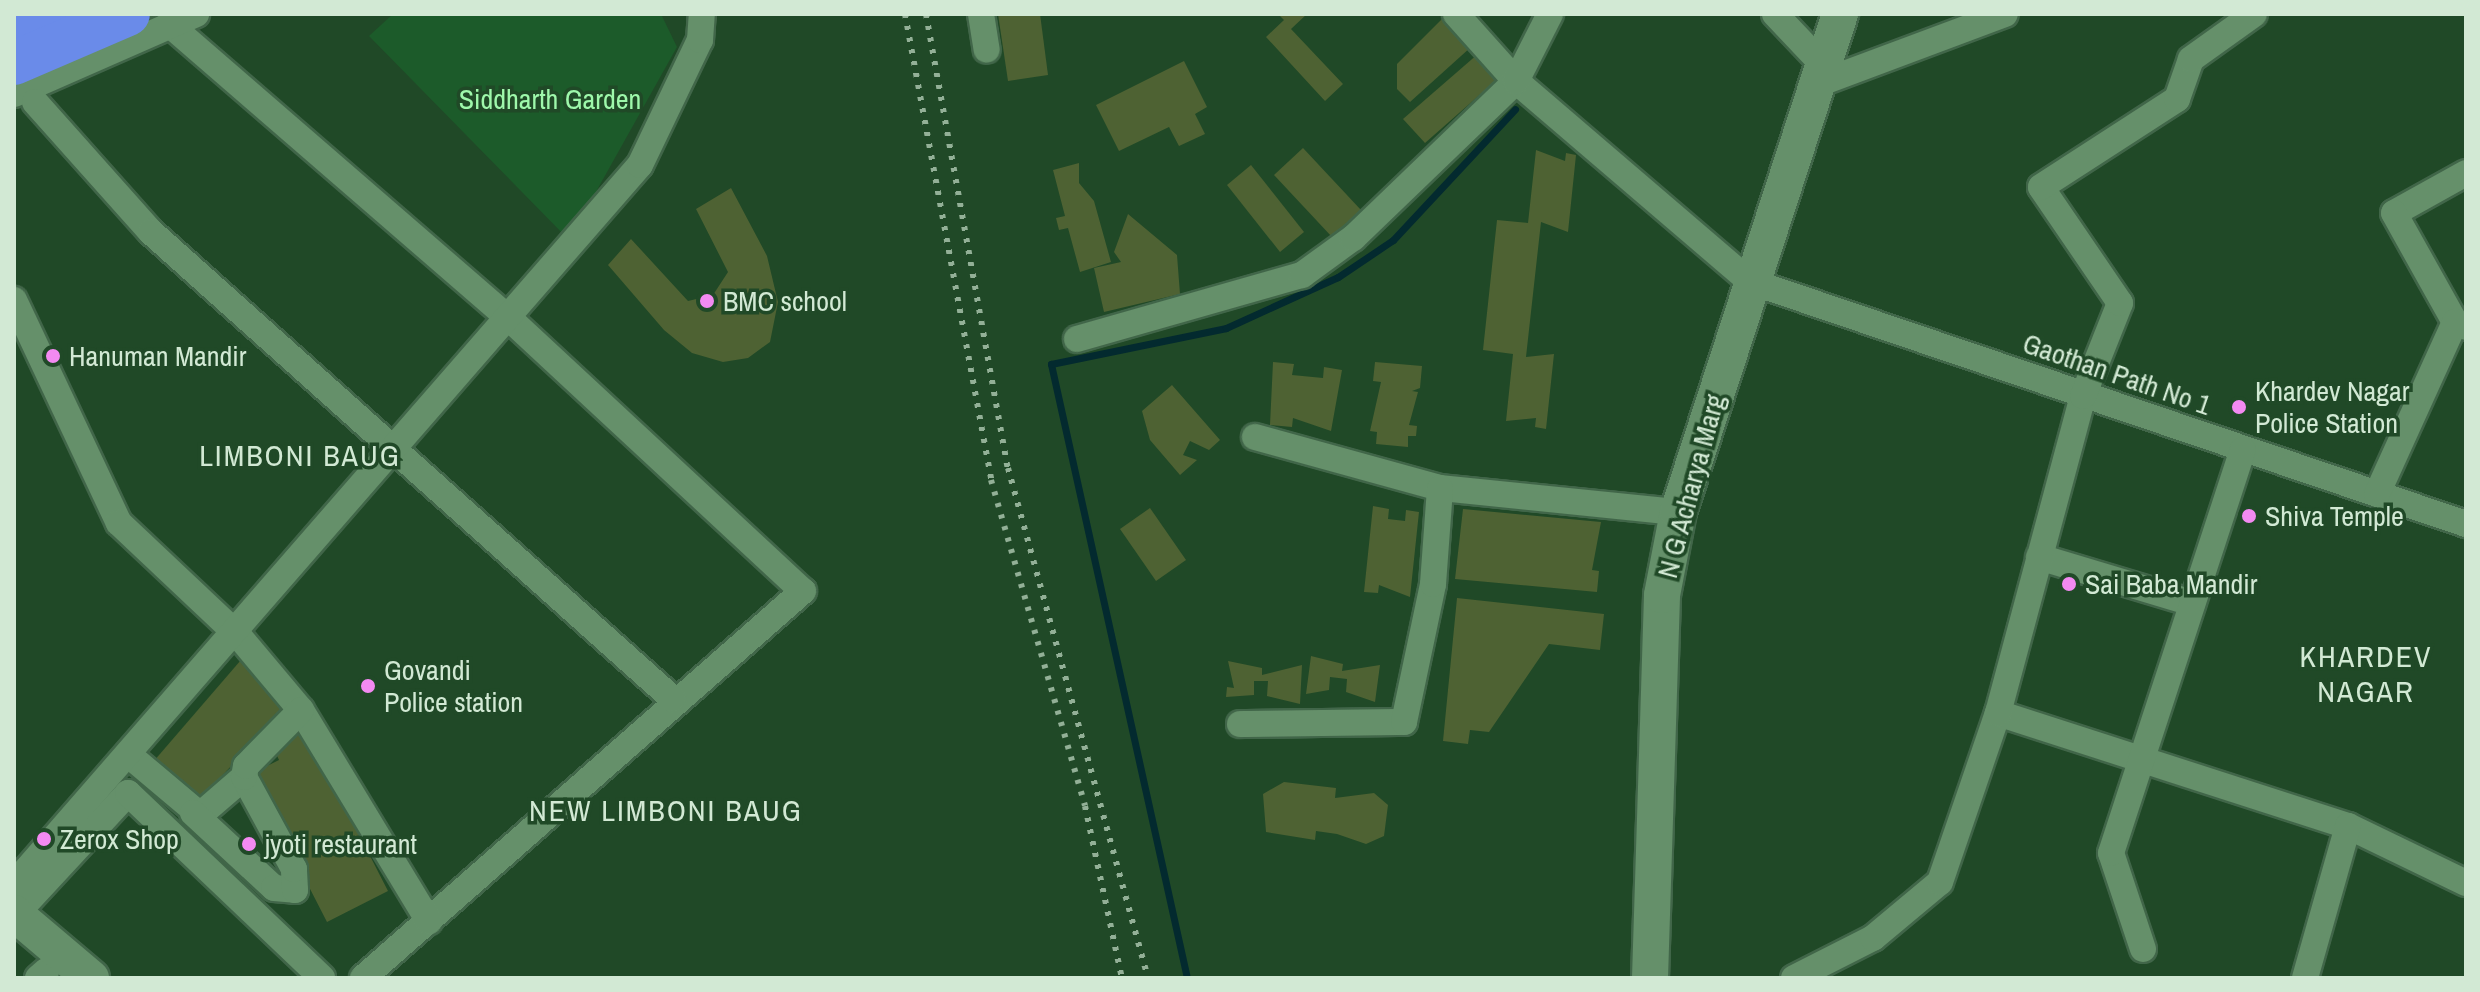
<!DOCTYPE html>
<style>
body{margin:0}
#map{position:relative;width:2480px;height:992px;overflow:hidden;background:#204927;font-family:"Archivo Narrow",sans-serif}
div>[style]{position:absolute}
.green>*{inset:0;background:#1c5b2a}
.stream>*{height:7px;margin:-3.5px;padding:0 3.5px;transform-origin:3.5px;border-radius:3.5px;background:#032a2f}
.building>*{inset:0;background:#4e6233}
.roads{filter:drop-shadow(2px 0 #416649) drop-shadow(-2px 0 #416649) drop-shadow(0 2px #416649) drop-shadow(0 -2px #416649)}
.minor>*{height:26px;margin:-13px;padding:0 13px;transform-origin:13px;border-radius:13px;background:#65906a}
.secondary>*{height:36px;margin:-18px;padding:0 18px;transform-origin:18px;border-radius:18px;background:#65906a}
.motorway>*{height:44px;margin:-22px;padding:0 22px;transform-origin:22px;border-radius:22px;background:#6a8be9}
.rail>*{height:6px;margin-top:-3px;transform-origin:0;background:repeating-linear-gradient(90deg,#93b097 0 4px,transparent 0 12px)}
.dots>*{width:22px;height:22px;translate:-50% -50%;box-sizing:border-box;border:4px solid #204927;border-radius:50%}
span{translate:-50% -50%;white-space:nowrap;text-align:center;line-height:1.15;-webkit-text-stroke:7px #204927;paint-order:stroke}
.park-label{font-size:28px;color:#9ef8ab}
.poi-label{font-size:28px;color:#d2e9d4}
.left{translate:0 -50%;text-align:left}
.street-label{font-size:28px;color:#d2e9d4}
.neighbourhood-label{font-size:30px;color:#d2e9d4;letter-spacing:2px}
.frame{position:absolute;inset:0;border:16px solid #d2e9d4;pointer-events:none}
</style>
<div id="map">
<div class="green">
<div style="clip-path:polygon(393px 14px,661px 14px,677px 47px,569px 240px,369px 36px)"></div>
</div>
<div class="stream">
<div style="left:1187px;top:978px;width:629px;rotate:-102.49deg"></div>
<div style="left:1051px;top:364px;width:179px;rotate:-11.6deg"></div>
<div style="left:1226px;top:328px;width:123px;rotate:-24.5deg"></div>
<div style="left:1338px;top:277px;width:66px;rotate:-33.9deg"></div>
<div style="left:1393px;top:240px;width:179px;rotate:-47deg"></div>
</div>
<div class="building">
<div style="clip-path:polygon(998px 14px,1040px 14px,1048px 75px,1008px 81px)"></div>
<div style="clip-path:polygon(1278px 14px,1307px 14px,1291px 29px,1343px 84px,1325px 101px,1266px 37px,1284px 20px)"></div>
<div style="clip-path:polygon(1444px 17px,1471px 47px,1410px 102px,1397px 89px,1397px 64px)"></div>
<div style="clip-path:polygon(1479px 53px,1500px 77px,1425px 143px,1403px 119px)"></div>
<div style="clip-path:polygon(1184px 61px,1207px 107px,1195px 114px,1205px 134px,1179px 146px,1169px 127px,1119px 151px,1096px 105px)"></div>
<div style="clip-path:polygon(1303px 148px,1361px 210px,1332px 237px,1274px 175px)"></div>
<div style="clip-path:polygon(1536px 150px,1565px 161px,1566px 153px,1576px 155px,1568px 232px,1541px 222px,1526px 357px,1554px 354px,1546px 429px,1535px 427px,1536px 418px,1506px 421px,1513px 354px,1483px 350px,1497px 220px,1528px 223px)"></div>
<div style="clip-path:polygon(1079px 163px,1079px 183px,1094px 201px,1111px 262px,1080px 272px,1068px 228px,1059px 230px,1056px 218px,1065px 216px,1053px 170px)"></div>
<div style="clip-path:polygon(1251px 165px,1304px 232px,1280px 252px,1227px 185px)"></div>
<div style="clip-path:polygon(731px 188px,767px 256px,778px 302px,770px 342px,748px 358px,723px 362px,692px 353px,664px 330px,608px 265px,631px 239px,688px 301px,713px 295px,728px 272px,696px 209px)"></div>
<div style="clip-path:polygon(1128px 214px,1177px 255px,1180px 294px,1104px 312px,1094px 268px,1121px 262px,1114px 252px)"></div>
<div style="clip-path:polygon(1273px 362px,1294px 364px,1292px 375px,1323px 378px,1324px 367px,1342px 370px,1331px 431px,1293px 418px,1292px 427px,1270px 425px)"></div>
<div style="clip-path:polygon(1375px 362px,1422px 366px,1420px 388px,1412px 391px,1418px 392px,1409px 425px,1417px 426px,1416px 436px,1408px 436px,1408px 447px,1376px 444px,1377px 432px,1370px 431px,1381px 382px,1373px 381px)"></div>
<div style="clip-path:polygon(1172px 385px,1220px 440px,1209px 450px,1190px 441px,1183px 455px,1197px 460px,1180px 475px,1150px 440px,1142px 411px)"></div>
<div style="clip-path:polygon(1373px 506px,1389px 509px,1388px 519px,1405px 521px,1406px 510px,1419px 512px,1410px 597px,1379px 585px,1378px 593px,1364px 592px)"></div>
<div style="clip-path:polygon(1150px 508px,1186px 560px,1156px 581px,1120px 529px)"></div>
<div style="clip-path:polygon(1463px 509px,1601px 522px,1592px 570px,1599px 571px,1597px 592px,1455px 579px)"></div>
<div style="clip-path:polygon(1457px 598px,1604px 614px,1600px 650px,1549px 644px,1489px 732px,1470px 730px,1468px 744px,1443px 741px)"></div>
<div style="clip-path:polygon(247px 653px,290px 703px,192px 808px,147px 769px)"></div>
<div style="clip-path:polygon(1311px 656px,1343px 664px,1342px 671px,1380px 665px,1375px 702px,1346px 692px,1347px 679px,1330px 677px,1329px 690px,1306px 694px)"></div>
<div style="clip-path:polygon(1228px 661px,1262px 668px,1262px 675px,1302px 665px,1300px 704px,1267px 696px,1268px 681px,1254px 681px,1254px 695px,1226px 697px,1227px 687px,1234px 688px)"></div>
<div style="clip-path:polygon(306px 731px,388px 891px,327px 922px,251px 774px,279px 760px,273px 747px)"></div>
<div style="clip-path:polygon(1284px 782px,1336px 788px,1335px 798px,1374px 793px,1388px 805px,1384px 836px,1366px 844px,1337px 834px,1316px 831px,1315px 840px,1266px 832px,1263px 794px)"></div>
</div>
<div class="roads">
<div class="minor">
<div style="left:981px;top:14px;width:36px;rotate:81deg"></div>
<div style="left:1456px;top:14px;width:90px;rotate:48.2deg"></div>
<div style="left:1516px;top:81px;width:307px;rotate:40.6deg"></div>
<div style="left:1749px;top:281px;width:757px;rotate:18.72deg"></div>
<div style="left:1775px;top:14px;width:74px;rotate:46.6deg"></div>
<div style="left:169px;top:24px;width:452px;rotate:40.9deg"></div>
<div style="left:511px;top:320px;width:398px;rotate:42.9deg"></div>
<div style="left:803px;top:591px;width:586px;rotate:138.67deg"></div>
<div style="left:1823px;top:82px;width:194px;rotate:-20.5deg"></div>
<div style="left:14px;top:94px;width:199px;rotate:-23.7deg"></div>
<div style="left:35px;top:102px;width:174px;rotate:48.3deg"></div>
<div style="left:151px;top:232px;width:700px;rotate:41.82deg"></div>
<div style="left:2466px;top:173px;width:82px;rotate:150.9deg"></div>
<div style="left:2394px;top:213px;width:125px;rotate:60.8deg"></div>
<div style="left:2455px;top:322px;width:12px;rotate:24deg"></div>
<div style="left:14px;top:300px;width:246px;rotate:64.8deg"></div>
<div style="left:119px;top:523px;width:163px;rotate:43.3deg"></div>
<div style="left:238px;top:635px;width:98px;rotate:50deg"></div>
<div style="left:301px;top:710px;width:247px;rotate:58.8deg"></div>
<div style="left:1077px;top:339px;width:234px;rotate:-15.9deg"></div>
<div style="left:1302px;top:275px;width:63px;rotate:-36deg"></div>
<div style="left:1353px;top:238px;width:226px;rotate:-43.9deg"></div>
<div style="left:1516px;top:81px;width:75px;rotate:-63.1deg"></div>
<div style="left:1255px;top:437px;width:192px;rotate:15.4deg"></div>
<div style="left:1440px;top:488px;width:239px;rotate:5.8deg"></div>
<div style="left:2377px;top:494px;width:189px;rotate:-65.6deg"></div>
<div style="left:2039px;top:557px;width:160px;rotate:16.7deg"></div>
<div style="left:1998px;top:713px;width:368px;rotate:17.9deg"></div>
<div style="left:2348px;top:826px;width:131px;rotate:25.8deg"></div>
<div style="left:1240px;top:724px;width:164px;rotate:-0.7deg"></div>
<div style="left:1404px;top:722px;width:141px;rotate:-78.1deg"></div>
<div style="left:1433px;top:584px;width:96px;rotate:-85.8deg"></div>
<div style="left:130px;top:756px;width:92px;rotate:40.1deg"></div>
<div style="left:200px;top:815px;width:58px;rotate:-40.8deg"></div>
<div style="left:193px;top:813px;width:110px;rotate:42.8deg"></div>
<div style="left:274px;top:888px;width:21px;rotate:5deg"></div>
<div style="left:295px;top:890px;width:21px;rotate:-93deg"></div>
<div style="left:294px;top:869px;width:105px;rotate:-118.5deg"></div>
<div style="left:244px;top:777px;width:11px;rotate:-80deg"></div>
<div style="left:246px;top:766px;width:78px;rotate:-45.5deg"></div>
<div style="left:14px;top:884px;width:953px;rotate:-48.96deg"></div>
<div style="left:640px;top:165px;width:139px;rotate:-64.4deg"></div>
<div style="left:700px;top:40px;width:26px;rotate:-86deg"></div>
<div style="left:16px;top:914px;width:165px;rotate:-47.2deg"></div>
<div style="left:128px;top:793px;width:268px;rotate:43.6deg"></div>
<div style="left:2143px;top:949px;width:101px;rotate:-108.4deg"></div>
<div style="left:2111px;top:853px;width:424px;rotate:-71.9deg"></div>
<div style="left:38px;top:978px;width:11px;rotate:-41deg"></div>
<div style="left:1794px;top:978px;width:89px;rotate:-26.9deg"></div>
<div style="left:1873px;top:938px;width:87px;rotate:-39.9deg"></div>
<div style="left:1940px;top:882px;width:179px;rotate:-71.1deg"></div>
<div style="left:1998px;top:713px;width:328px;rotate:-75deg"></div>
<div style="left:2083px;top:396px;width:100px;rotate:-68.3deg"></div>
<div style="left:2120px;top:303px;width:140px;rotate:-124.3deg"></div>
<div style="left:2041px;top:187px;width:162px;rotate:-32.9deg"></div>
<div style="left:2177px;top:99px;width:42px;rotate:-70.7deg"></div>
<div style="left:2191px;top:59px;width:77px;rotate:-35.5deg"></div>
<div style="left:2305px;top:978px;width:158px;rotate:-74.2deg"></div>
</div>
<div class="secondary">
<div style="left:14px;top:913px;width:101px;rotate:40.2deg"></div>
<div style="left:1650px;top:978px;width:383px;rotate:-88.2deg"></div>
<div style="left:1662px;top:595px;width:85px;rotate:-79.1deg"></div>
<div style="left:1678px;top:512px;width:524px;rotate:-71.98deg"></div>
</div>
<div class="motorway">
<div style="left:14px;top:25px;width:37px;rotate:-17deg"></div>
<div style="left:14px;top:63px;width:124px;rotate:-23.3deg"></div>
</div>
</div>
<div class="rail">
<div style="left:905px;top:14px;width:474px;rotate:79.5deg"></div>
<div style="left:991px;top:480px;width:339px;rotate:73.9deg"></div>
<div style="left:1085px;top:806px;width:176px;rotate:77.9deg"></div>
<div style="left:926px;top:14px;width:461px;rotate:79.8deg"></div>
<div style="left:1008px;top:468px;width:529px;rotate:74.65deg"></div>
</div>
<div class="dots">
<div style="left:707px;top:301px;background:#f38af1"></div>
<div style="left:53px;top:356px;background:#f38af1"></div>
<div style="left:2239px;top:407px;background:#f38af1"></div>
<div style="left:2249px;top:516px;background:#f38af1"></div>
<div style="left:2069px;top:584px;background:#f38af1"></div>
<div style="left:368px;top:686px;background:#f38af1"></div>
<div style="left:44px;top:839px;background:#f38af1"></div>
<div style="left:249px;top:844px;background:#f38af1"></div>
</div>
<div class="park-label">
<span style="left:550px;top:99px">Siddharth Garden</span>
</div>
<div class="poi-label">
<span class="left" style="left:723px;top:301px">BMC school</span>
<span class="left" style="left:69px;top:356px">Hanuman Mandir</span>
<span class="left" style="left:2255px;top:407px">Khardev Nagar<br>Police Station</span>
<span class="left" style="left:2265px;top:516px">Shiva Temple</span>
<span class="left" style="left:2085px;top:584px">Sai Baba Mandir</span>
<span class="left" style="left:384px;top:686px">Govandi<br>Police station</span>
<span class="left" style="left:60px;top:839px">Zerox Shop</span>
<span class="left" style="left:265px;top:844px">jyoti restaurant</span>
</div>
<div class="street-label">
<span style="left:2117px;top:374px;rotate:19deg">Gaothan Path No 1</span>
<span style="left:1691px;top:486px;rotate:-75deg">N G Acharya Marg</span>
</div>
<div class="neighbourhood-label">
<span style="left:300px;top:455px">LIMBONI BAUG</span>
<span style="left:2366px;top:673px">KHARDEV<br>NAGAR</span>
<span style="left:666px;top:810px">NEW LIMBONI BAUG</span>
</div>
<div class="frame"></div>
</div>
